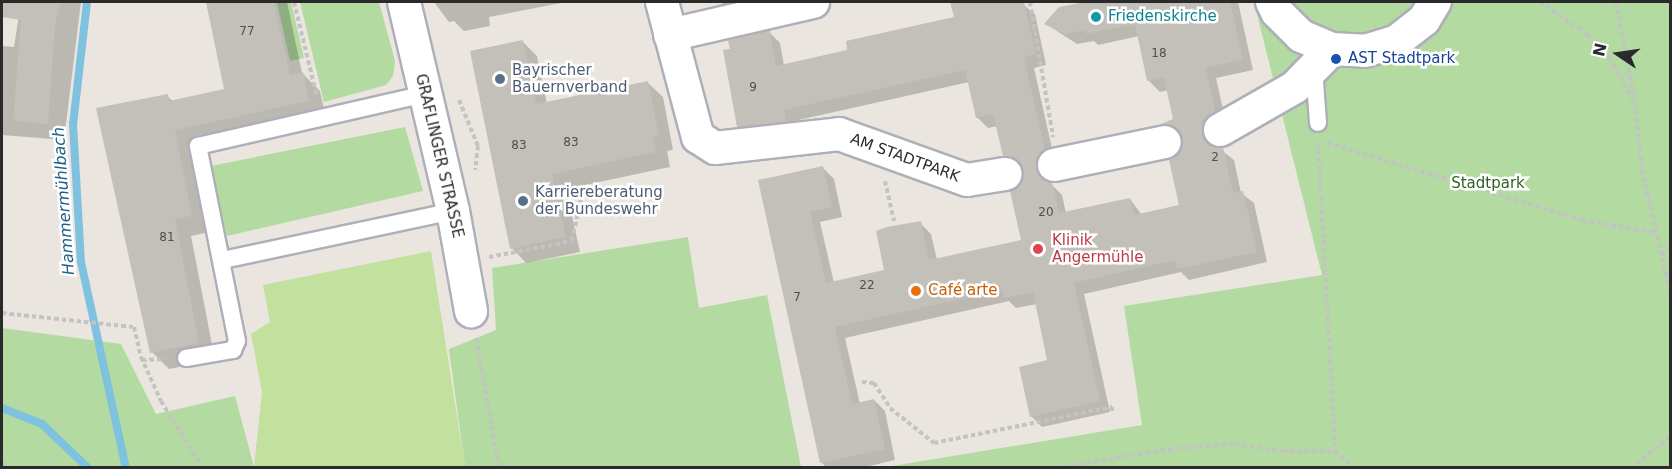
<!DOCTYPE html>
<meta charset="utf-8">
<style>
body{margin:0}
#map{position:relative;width:1672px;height:469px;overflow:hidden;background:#eae5de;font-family:"DejaVu Sans",sans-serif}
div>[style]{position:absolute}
.green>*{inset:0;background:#b2daa1}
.pitch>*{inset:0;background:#c2e09e}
.shadow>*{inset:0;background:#0003}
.stream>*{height:8px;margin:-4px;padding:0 4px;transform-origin:4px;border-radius:4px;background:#7ec2df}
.building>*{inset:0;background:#c3bfb9}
.minor-tunnel>*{height:32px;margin-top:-16px;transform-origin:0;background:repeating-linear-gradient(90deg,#c4c0ba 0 32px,transparent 0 48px)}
.path>*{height:4px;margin-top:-2px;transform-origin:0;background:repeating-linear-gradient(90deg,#c3c3c3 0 4.5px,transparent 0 7.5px)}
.roads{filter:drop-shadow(2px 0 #aeafb9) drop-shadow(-2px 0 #aeafb9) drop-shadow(0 2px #aeafb9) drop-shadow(0 -2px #aeafb9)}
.service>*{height:16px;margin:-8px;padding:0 8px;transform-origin:8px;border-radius:8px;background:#fff}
.minor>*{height:32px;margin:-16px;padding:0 16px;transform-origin:16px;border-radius:16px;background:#fff}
.dots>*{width:16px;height:16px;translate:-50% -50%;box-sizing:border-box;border:3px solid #fff;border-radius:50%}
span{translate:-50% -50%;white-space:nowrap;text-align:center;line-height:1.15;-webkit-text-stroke:5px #fff;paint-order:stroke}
.number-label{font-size:12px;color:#504f4e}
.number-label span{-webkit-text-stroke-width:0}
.culture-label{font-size:15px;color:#0d838f}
.left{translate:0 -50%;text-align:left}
.transit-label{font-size:15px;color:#164399}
.service-label{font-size:15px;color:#4e5e75}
.street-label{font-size:15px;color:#2a2a2a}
.park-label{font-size:15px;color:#2d5e23}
.health-label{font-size:15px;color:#be3a42}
.food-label{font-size:15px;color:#c56008}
.water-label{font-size:16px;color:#1e618a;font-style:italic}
.frame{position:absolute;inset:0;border:3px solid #2a2a2a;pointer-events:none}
.north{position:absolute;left:1588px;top:24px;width:60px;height:60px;-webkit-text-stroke:4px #fff;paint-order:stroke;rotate:283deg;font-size:16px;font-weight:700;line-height:24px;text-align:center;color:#2a2a2a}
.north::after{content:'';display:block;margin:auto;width:21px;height:27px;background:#2a2a2a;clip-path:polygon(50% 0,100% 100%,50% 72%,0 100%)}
</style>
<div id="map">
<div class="green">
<div style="clip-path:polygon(277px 2px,291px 2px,304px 58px,290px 61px)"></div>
<div style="clip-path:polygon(300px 2px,379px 2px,395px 61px,393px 76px,386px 85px,324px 102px)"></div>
<div style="clip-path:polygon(1254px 2px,1670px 2px,1670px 467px,880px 468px,1142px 425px,1124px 306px,1322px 275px)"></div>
<div style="clip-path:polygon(405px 127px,423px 191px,227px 236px,211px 166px)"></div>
<div style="clip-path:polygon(688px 237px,699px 308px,767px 295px,801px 467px,465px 467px,449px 349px,496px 330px,492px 268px)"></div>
<div style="clip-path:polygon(2px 328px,121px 344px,156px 414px,235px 396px,254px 467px,2px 468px)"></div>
</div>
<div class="pitch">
<div style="clip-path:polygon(431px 251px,465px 467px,254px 467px,262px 392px,251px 334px,270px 322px,263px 285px)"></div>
</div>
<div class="shadow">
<div style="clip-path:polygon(21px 2px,81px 2px,64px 140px,2px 135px,2px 46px,14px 47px)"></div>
<div style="clip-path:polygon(207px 2px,287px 2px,302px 73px,320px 91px,326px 118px,191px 146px,209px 232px,191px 236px,215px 360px,169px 369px,152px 352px,167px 96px,174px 102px,226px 90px)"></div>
<div style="clip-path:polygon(434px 2px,561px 2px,561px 3px,489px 17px,490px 26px,464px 31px,454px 21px,449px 22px)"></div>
<div style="clip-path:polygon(721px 2px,792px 2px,732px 15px)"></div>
<div style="clip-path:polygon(952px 2px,1020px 2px,1035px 14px,1046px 65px,1034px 68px,1055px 162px,1048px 170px,1047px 180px,1062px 195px,1066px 213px,1130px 199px,1142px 215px,1180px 206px,1170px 160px,1183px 149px,1184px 137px,1174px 135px,1164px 125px,1175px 120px,1168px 90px,1160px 92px,1149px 81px,1139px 36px,1098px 45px,1094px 41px,1077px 44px,1046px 24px,1080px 2px,1238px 2px,1253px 70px,1216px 78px,1226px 123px,1212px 143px,1234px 160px,1241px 193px,1254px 203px,1267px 262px,1189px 280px,1181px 272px,1084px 294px,1110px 412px,1042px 427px,1031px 416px,1049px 362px,1037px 304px,1016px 308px,1009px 301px,845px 338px,860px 404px,874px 400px,885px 411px,895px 460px,861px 468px,827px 468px,822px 463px,760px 182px,823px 168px,834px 179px,842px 217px,820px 222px,834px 283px,886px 271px,920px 223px,931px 234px,937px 260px,1023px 241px,1025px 170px,1004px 156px,998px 126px,988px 128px,977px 117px,969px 82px,794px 121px,796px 133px,750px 138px,738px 127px,731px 50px,769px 32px,780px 43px,784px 66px,849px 51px,956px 19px)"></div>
<div style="clip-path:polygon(522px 41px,537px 56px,547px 104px,648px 83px,663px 97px,673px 150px,667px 151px,670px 167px,566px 189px,580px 252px,526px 263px,512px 248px)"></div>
</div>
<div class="stream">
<div style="left:87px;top:2px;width:123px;rotate:96.5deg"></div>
<div style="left:73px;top:124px;width:138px;rotate:86.7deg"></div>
<div style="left:81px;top:262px;width:211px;rotate:77.7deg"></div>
<div style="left:2px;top:408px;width:43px;rotate:21.8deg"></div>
<div style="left:42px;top:424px;width:64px;rotate:43.7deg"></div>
</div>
<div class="building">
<div style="clip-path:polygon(2px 2px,61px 2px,55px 25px,48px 124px,13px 121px,21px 20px,2px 17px)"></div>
<div style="clip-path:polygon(206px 2px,274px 2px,290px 75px,303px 72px,309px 101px,175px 130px,192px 216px,175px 219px,199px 343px,150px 353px,96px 108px,168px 94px,169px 101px,224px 89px)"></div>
<div style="clip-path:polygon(950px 2px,1024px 2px,1036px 54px,1024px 57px,1045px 150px,1037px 159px,1036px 168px,1041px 177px,1052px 182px,1059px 213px,1130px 198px,1134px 215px,1179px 205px,1169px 160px,1177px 155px,1183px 139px,1178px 130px,1161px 124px,1173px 119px,1164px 78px,1147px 81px,1135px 24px,1086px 34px,1085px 30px,1065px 34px,1044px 24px,1059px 7px,1085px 2px,1230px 2px,1243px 59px,1206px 68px,1215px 112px,1205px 120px,1202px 131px,1210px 145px,1223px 147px,1233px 193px,1243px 191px,1257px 252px,1177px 269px,1175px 260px,1074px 283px,1100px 401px,1030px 417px,1019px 367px,1047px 360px,1033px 292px,1004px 298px,1002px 290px,835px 327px,852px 404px,874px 399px,885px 449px,820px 463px,758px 180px,823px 166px,832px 207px,810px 212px,826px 283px,884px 270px,876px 231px,887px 227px,921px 221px,929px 260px,1021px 240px,1010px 191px,1022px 181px,1024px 171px,1013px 158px,1003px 156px,993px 114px,976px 118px,965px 70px,784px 110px,786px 122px,737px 127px,723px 50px,730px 49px,728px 40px,770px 30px,776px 66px,847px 50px,846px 41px,954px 17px)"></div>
<div style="clip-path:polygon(523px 40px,536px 104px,648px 81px,659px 135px,653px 137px,656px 152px,552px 174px,566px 237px,510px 249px,470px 51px)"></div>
</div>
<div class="minor-tunnel">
<div style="left:1165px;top:142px;width:56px;rotate:-12.3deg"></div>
<div style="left:1006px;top:174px;width:49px;rotate:-10.6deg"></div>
</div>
<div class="path">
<div style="left:294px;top:2px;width:98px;rotate:76.4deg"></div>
<div style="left:1030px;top:2px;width:137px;rotate:80.3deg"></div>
<div style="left:1540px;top:2px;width:57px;rotate:34.2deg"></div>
<div style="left:1587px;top:34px;width:32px;rotate:46deg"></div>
<div style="left:1609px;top:57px;width:49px;rotate:60.8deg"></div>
<div style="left:1616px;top:2px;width:103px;rotate:79.3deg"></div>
<div style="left:1635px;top:103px;width:67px;rotate:84deg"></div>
<div style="left:1642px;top:170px;width:124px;rotate:77deg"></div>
<div style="left:459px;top:100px;width:50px;rotate:67.6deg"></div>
<div style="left:478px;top:146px;width:24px;rotate:97deg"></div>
<div style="left:1318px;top:143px;width:308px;rotate:86.8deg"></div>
<div style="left:1327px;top:143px;width:266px;rotate:16.8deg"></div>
<div style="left:1582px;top:220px;width:75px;rotate:10deg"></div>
<div style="left:885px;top:181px;width:41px;rotate:77.3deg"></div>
<div style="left:1661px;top:255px;width:11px;rotate:-34deg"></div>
<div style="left:489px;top:257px;width:85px;rotate:-10.9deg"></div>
<div style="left:572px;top:241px;width:44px;rotate:-78.2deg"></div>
<div style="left:2px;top:313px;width:133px;rotate:6.1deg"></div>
<div style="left:134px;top:327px;width:31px;rotate:77deg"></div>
<div style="left:141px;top:357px;width:48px;rotate:65.6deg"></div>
<div style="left:161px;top:401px;width:79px;rotate:58.5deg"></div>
<div style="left:476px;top:338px;width:132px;rotate:80deg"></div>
<div style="left:142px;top:360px;width:23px;rotate:-2deg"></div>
<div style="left:862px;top:382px;width:12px;rotate:5deg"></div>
<div style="left:874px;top:383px;width:30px;rotate:57deg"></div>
<div style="left:890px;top:408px;width:56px;rotate:38.5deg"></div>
<div style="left:934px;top:443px;width:182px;rotate:-11.4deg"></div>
<div style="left:1112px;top:407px;width:4px;rotate:90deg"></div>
<div style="left:2px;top:462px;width:9px;rotate:41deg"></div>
<div style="left:1057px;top:468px;width:114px;rotate:-9.6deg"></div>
<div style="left:1169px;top:449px;width:66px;rotate:-4.3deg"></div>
<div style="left:1235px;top:444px;width:48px;rotate:8.5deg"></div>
<div style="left:1282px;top:451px;width:53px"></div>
<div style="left:1335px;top:451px;width:25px;rotate:43deg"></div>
<div style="left:1631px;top:468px;width:50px;rotate:-38.5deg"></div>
</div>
<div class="roads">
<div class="service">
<div style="left:1314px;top:68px;width:55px;rotate:85.8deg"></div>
<div style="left:223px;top:260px;width:235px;rotate:-12deg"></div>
<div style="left:186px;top:358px;width:48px;rotate:-9.7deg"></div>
<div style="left:233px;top:350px;width:10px;rotate:-66deg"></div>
<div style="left:237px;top:341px;width:199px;rotate:-101.3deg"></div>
<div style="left:198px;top:146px;width:233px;rotate:-12.9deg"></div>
</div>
<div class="minor">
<div style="left:404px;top:2px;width:215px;rotate:76.8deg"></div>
<div style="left:453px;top:211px;width:102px;rotate:79.8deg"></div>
<div style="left:662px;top:2px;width:140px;rotate:75.1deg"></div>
<div style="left:698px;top:137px;width:20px;rotate:33deg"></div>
<div style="left:715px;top:148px;width:125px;rotate:-6.4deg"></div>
<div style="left:839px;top:134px;width:136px;rotate:19.8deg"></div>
<div style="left:967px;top:180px;width:39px;rotate:-9deg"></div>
<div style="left:1272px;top:2px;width:11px;rotate:63deg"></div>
<div style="left:1277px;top:12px;width:34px;rotate:45deg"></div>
<div style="left:1301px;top:36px;width:34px;rotate:23deg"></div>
<div style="left:1332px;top:49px;width:33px;rotate:3deg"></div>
<div style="left:1365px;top:51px;width:34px;rotate:-17deg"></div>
<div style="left:1397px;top:41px;width:34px;rotate:-38deg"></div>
<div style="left:1424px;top:20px;width:21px;rotate:-59deg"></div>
<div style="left:670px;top:35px;width:147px;rotate:-13deg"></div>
<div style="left:1220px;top:130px;width:86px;rotate:-29.8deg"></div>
<div style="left:1295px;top:87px;width:53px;rotate:-45.8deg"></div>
<div style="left:1054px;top:165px;width:113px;rotate:-11.7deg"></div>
</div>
</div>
<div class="dots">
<div style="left:1096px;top:17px;background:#0f9aa8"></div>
<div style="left:1336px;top:59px;background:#1a4fb4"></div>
<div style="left:500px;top:79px;background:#5c6f8a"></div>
<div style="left:523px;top:201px;background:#5c6f8a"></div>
<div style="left:1038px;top:249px;background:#e0444e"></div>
<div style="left:916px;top:291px;background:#e8710a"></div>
</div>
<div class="number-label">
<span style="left:247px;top:32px">77</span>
<span style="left:1159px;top:54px">18</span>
<span style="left:753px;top:88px">9</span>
<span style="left:571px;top:143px">83</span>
<span style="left:519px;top:146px">83</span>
<span style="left:1215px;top:158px">2</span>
<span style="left:1046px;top:213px">20</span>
<span style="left:167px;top:238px">81</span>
<span style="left:867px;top:286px">22</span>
<span style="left:797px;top:298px">7</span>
</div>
<div class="culture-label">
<span class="left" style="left:1108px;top:17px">Friedenskirche</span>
</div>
<div class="transit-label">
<span class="left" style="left:1348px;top:59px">AST Stadtpark</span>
</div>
<div class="service-label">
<span class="left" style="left:512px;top:79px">Bayrischer<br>Bauernverband</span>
<span class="left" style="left:535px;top:201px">Karriereberatung<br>der Bundeswehr</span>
</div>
<div class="street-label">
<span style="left:439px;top:156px;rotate:77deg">GRAFLINGER STRASSE</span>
<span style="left:905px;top:158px;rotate:20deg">AM STADTPARK</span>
</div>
<div class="park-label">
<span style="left:1488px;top:184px">Stadtpark</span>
</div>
<div class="health-label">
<span class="left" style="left:1052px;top:249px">Klinik<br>Angermühle</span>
</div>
<div class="food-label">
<span class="left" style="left:928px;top:291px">Café arte</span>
</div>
<div class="water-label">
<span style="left:64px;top:201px;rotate:-94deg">Hammermühlbach</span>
</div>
<div class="frame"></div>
<div class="north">N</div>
</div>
